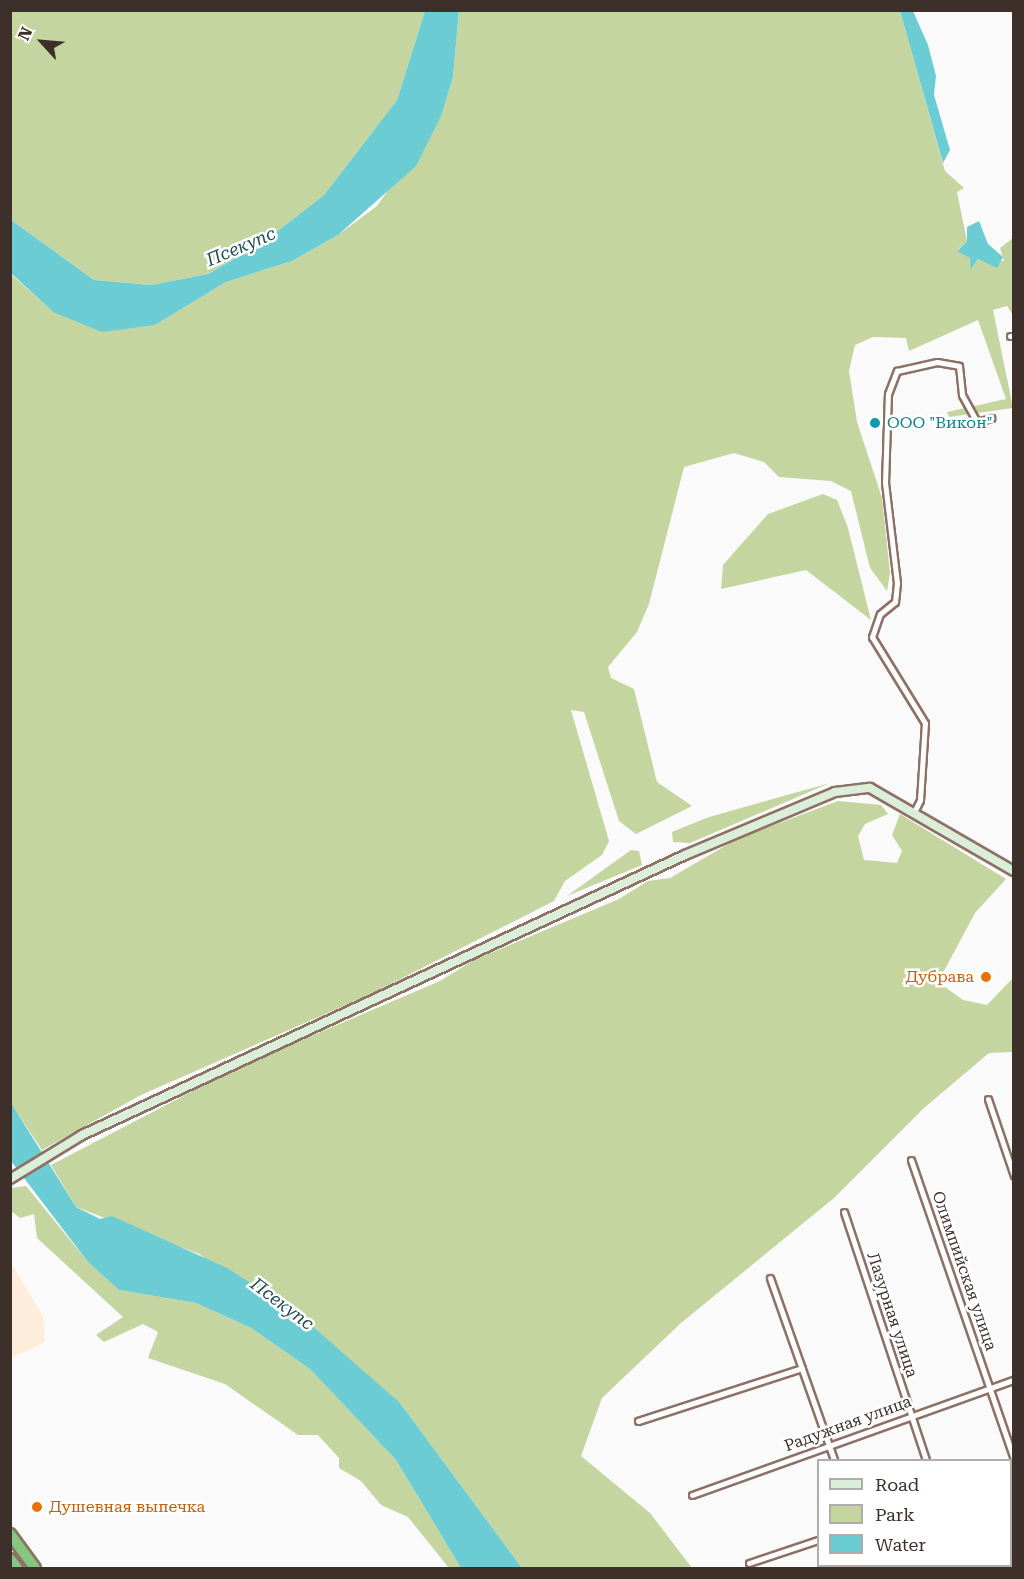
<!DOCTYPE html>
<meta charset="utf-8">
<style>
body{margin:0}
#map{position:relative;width:1024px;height:1579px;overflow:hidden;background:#fafafa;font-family:"Roboto Serif",serif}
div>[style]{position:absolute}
.industrial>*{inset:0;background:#ffeddc}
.green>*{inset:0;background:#c5d59f}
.water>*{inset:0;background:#6bccd4}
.roads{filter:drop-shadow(2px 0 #8e7165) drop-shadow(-2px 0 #8e7165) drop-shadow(0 2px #8e7165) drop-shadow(0 -2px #8e7165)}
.street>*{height:5px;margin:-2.5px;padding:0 2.5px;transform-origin:2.5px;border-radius:2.5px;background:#fff}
.secondary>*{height:8px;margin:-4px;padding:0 4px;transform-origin:4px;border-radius:4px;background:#daeed9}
.highway>*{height:10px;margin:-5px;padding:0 5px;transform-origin:5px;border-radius:5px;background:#83c781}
.dots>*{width:16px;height:16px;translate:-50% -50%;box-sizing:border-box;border:3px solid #fff;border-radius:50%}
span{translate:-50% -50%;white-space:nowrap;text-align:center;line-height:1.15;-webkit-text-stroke:5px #fff;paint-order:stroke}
.culture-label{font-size:16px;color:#0d838f}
.left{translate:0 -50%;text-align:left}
.food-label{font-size:16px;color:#c56008}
.right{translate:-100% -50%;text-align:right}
.street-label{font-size:16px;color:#3d302b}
.water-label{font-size:18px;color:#214e51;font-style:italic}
.frame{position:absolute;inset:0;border:12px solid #3d302b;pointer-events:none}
.legend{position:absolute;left:817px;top:1459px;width:195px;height:108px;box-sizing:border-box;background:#fff;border:2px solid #b1acaa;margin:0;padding:8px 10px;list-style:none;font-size:18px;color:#3d302b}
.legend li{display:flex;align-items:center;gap:12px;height:30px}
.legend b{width:30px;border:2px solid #b1acaa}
.north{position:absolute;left:12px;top:12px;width:60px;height:60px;-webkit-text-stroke:4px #fff;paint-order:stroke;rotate:296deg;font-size:16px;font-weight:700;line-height:24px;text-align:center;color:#3d302b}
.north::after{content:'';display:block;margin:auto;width:21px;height:27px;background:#3d302b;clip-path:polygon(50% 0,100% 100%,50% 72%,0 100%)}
</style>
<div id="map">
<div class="industrial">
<div style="clip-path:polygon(10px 1261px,43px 1316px,45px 1342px,11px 1358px)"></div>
</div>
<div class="green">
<div style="clip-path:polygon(10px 11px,425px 11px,397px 100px,324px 195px,265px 241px,208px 274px,151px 285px,94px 280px,11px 220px)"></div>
<div style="clip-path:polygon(459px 11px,900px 11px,945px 171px,964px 188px,957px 192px,967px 241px,957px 250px,971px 258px,972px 269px,978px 259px,1004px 261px,1000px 248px,1013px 238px,1013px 315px,1007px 306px,993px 310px,1013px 408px,949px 417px,947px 412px,1006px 399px,978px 320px,909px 351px,906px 338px,873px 337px,855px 345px,849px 371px,857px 422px,882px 498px,890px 573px,887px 591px,870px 568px,851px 491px,831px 481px,779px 477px,764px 462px,734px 453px,684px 467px,649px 604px,637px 632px,608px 667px,611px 678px,634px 689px,657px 782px,692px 806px,636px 834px,619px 821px,584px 712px,571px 710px,609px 841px,602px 855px,565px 881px,554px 901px,373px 993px,141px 1095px,42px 1150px,10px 1102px,10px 273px,53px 312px,155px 325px,226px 282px,292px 261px,338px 235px,377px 206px,442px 114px,453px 77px)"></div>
<div style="clip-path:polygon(823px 494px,837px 500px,848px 528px,871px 620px,806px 570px,721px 589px,723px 565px,768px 514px)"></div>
<div style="clip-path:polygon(830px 783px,690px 843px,673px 842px,672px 832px,709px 817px)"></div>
<div style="clip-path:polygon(838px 801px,881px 805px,888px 814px,865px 824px,858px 836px,864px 860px,897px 863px,902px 851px,892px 835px,900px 814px,1006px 879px,975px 913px,938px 982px,963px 1000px,987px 1005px,1013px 978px,1013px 1052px,989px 1053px,924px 1108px,834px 1198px,681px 1323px,602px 1398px,581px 1456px,650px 1513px,692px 1568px,522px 1568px,400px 1403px,199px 1254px,76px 1207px,51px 1165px,239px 1067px,440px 981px,474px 960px,619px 899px,648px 881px,670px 878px,737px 839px)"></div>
<div style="clip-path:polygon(631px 850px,639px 851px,642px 865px,567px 896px)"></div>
<div style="clip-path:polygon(26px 1186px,88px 1262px,119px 1290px,196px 1303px,251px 1328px,310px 1369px,396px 1460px,461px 1568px,449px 1568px,408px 1517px,381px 1505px,361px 1481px,339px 1468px,339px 1458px,318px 1435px,298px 1435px,225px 1384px,148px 1358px,158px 1332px,143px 1324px,104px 1342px,96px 1335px,123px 1317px,37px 1238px,34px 1214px,20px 1218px,11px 1211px,11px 1188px)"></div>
</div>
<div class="water">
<div style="clip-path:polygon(425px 11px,459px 11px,453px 77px,442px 114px,416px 166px,338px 235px,292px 261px,226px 282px,155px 325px,102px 332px,53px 312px,11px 273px,11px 220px,94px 280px,151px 285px,208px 274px,265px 241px,324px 195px,397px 100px)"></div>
<div style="clip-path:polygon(900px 11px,913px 11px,928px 45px,936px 76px,934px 95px,950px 150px,943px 163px)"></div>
<div style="clip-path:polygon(979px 221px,988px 244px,1003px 257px,997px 268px,978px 259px,971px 270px,970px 258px,957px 251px,967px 241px,967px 227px)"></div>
<div style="clip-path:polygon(11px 1103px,76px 1207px,100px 1219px,112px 1216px,227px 1268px,294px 1310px,400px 1403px,522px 1568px,461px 1568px,396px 1460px,310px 1369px,251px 1328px,196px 1303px,119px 1290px,88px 1262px,11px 1161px)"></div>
</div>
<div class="roads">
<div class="street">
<div style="left:1010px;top:336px;width:4px"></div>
<div style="left:914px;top:812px;width:13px;rotate:-63deg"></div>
<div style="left:920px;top:800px;width:77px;rotate:-86.3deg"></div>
<div style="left:925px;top:723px;width:101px;rotate:-121.6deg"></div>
<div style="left:872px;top:637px;width:24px;rotate:-71deg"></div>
<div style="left:880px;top:614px;width:19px;rotate:-39deg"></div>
<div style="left:895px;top:602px;width:19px;rotate:-84deg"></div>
<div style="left:897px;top:583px;width:101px;rotate:-96.8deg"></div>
<div style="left:885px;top:483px;width:89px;rotate:-88.1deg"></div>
<div style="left:888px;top:394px;width:25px;rotate:-69deg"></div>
<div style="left:897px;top:371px;width:41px;rotate:-12.7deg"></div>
<div style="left:937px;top:362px;width:22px;rotate:10deg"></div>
<div style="left:959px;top:366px;width:29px;rotate:84deg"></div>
<div style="left:962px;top:395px;width:31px;rotate:61deg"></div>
<div style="left:977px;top:422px;width:15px;rotate:-16deg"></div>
<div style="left:988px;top:1099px;width:81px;rotate:71.3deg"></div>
<div style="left:911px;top:1160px;width:316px;rotate:71deg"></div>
<div style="left:844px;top:1212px;width:261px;rotate:71.7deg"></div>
<div style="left:770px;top:1278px;width:193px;rotate:70.6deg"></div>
<div style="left:638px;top:1421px;width:172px;rotate:-17.9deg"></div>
<div style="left:692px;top:1495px;width:342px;rotate:-19.7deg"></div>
<div style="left:749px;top:1563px;width:73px;rotate:-18.4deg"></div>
<div style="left:870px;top:1566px;width:2px;rotate:63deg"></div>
<div style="left:961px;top:1566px;width:2px;rotate:63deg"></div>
</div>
<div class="secondary">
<div style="left:10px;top:1179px;width:84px;rotate:-31.4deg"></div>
<div style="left:82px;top:1135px;width:665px;rotate:-24.91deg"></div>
<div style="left:685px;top:855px;width:163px;rotate:-22.8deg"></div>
<div style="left:835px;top:792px;width:35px;rotate:-7deg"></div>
<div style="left:870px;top:788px;width:166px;rotate:30deg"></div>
</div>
<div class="highway">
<div style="left:10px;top:1534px;width:42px;rotate:53.7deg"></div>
<div style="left:10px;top:1559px;width:11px;rotate:52deg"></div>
</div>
</div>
<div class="dots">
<div style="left:875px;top:423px;background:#0f9aa8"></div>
<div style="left:986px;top:977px;background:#e8710a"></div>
<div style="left:37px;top:1507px;background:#e8710a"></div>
</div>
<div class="culture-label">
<span class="left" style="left:887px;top:423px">ООО "Викон"</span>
</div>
<div class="food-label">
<span class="right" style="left:974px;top:977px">Дубрава</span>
<span class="left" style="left:49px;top:1507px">Душевная выпечка</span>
</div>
<div class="street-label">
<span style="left:964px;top:1271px;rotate:71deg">Олимпийская улица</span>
<span style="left:892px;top:1315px;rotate:72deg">Лазурная улица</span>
<span style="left:848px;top:1424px;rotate:-20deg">Радужная улица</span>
</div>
<div class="water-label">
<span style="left:241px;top:247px;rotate:-23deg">Псекупс</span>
<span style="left:282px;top:1304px;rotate:37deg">Псекупс</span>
</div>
<div class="frame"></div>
<ul class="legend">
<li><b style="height:8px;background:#daeed9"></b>Road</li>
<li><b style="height:16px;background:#c5d59f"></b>Park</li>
<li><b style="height:16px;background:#6bccd4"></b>Water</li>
</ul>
<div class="north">N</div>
</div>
